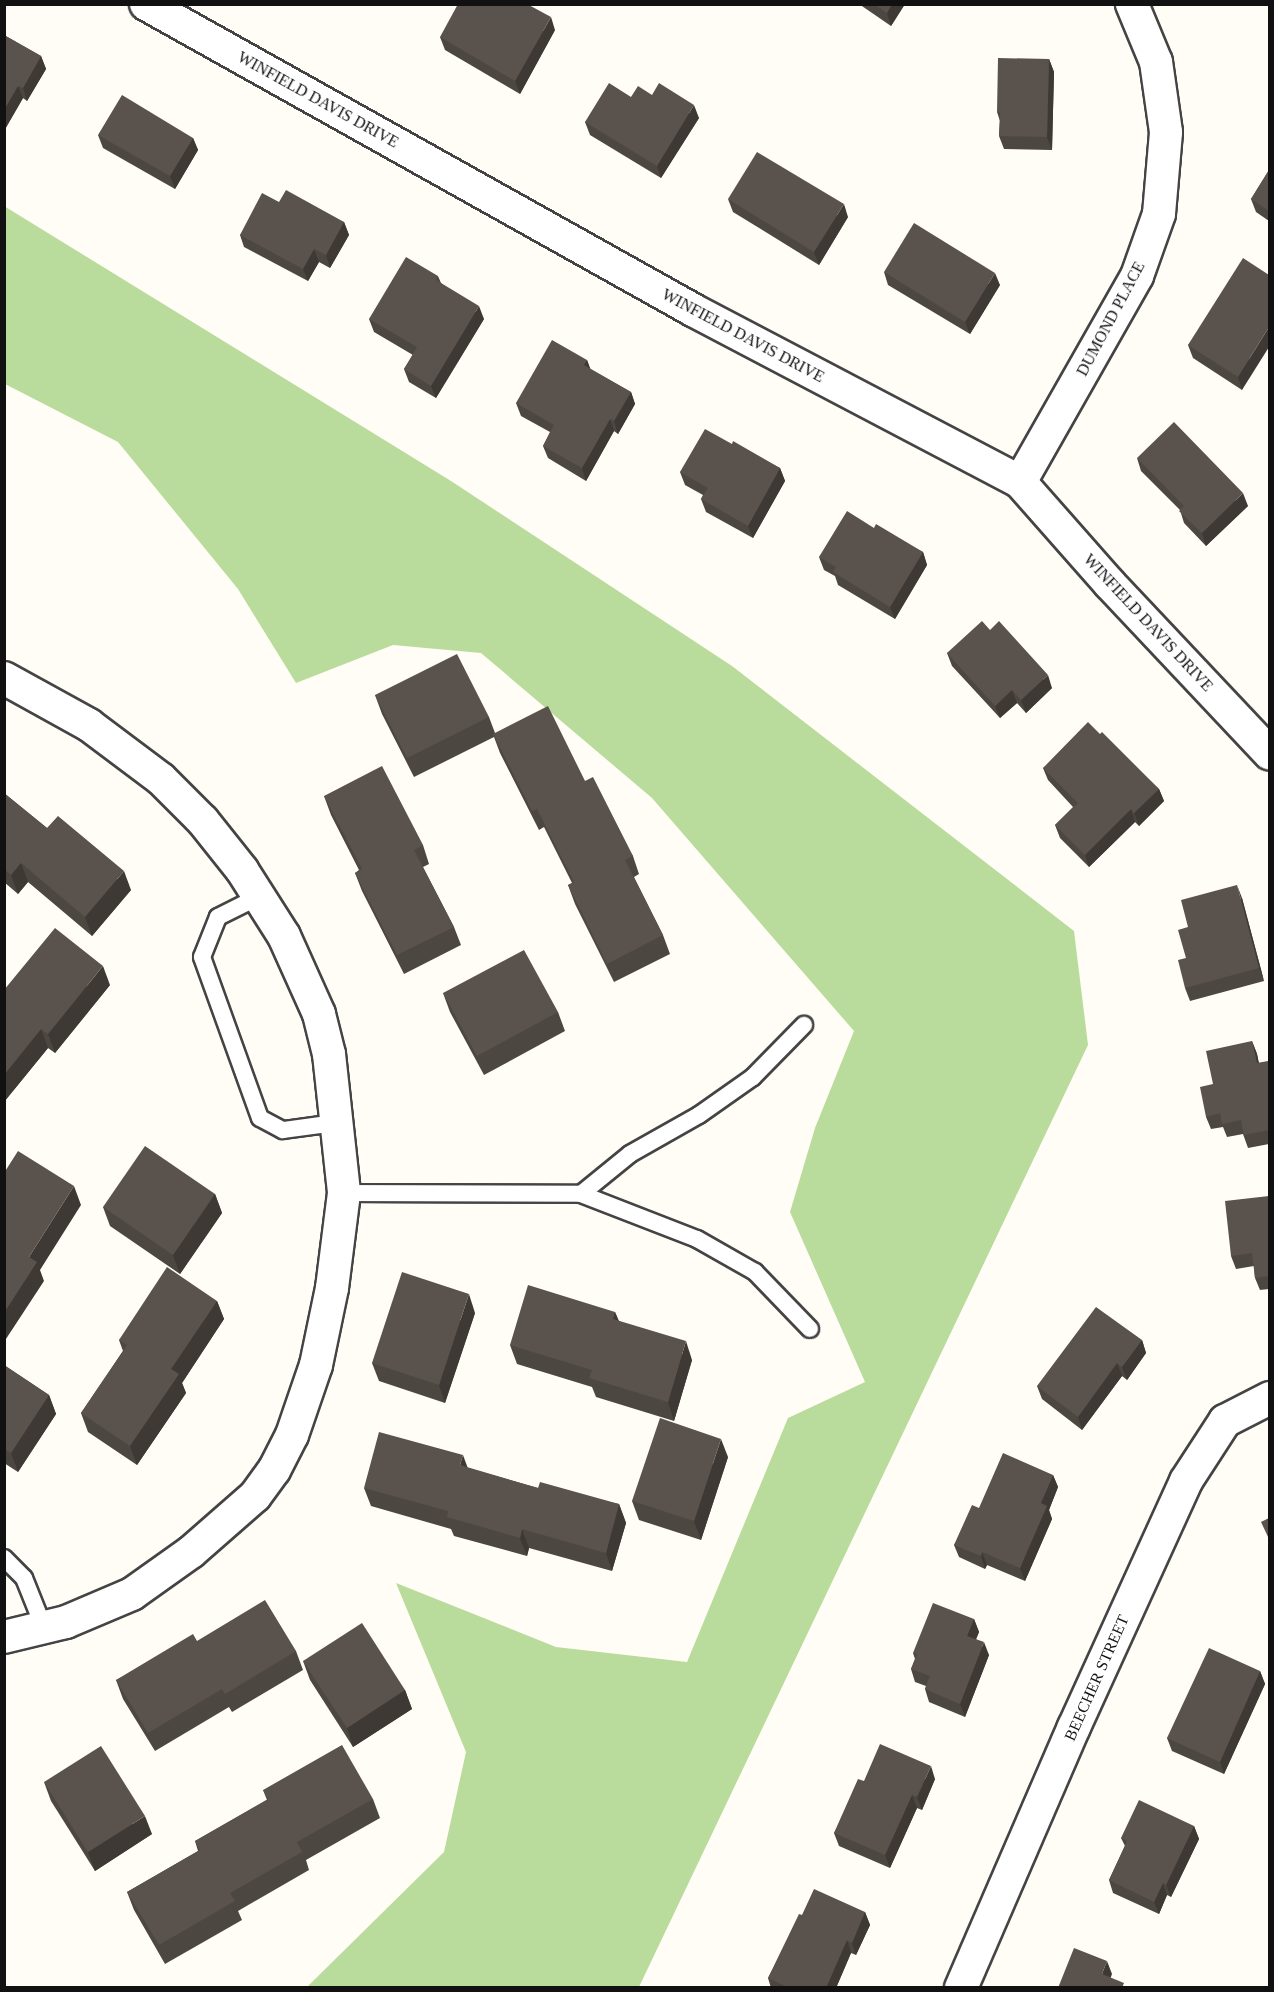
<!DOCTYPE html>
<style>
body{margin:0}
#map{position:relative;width:1274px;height:1992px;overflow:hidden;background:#fffdf5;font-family:Georgia,serif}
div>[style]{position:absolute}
.forest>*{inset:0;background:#b9dc9c}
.roads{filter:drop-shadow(2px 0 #444) drop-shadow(-2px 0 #444) drop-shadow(0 2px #444) drop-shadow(0 -2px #444)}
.service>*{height:16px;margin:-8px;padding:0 8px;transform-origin:8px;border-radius:8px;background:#fff}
.minor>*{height:32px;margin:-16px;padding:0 16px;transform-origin:16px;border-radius:16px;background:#fff}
.wall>*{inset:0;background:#4d4742}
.shaded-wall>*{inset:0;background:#3f3936}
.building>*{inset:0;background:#5a524d}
span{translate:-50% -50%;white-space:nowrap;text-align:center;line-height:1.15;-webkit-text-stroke:6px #fff;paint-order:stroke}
.street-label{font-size:16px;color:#111}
.frame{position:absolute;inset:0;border:6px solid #111;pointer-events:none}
</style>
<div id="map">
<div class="forest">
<div style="clip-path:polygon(4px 206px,451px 481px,732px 666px,1074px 931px,1088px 1045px,639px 1987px,307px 1987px,444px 1852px,466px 1752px,396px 1583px,556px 1647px,687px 1662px,788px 1418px,865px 1382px,790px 1212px,815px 1128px,854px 1031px,652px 798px,481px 653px,393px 645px,296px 683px,238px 589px,118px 442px,5px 384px)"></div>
</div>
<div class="roads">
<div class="service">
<div style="left:258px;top:897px;width:45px;rotate:153.4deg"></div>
<div style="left:218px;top:917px;width:43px;rotate:111.8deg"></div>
<div style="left:202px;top:957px;width:171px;rotate:70.2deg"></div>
<div style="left:260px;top:1118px;width:26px;rotate:28deg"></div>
<div style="left:283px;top:1130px;width:52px;rotate:-7.7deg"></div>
<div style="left:344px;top:1193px;width:237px;rotate:0.2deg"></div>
<div style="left:581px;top:1194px;width:124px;rotate:21.2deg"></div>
<div style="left:697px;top:1239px;width:67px;rotate:29.6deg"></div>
<div style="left:755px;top:1272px;width:79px;rotate:46deg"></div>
<div style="left:581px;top:1194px;width:63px;rotate:-39.2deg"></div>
<div style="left:630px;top:1154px;width:79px;rotate:-29.5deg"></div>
<div style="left:699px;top:1115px;width:66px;rotate:-35.1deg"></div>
<div style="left:753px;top:1077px;width:73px;rotate:-45.6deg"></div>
<div style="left:4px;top:1558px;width:28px;rotate:45deg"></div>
<div style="left:24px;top:1578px;width:54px;rotate:68.2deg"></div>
</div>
<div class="minor">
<div style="left:146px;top:4px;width:627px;rotate:29.22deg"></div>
<div style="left:693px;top:310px;width:369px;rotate:27.7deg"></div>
<div style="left:1020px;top:482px;width:136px;rotate:48.6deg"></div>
<div style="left:1110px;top:584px;width:233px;rotate:46.7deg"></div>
<div style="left:1020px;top:482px;width:237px;rotate:-60.4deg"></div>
<div style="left:1137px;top:276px;width:66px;rotate:-70.5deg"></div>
<div style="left:1159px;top:214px;width:82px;rotate:-85.1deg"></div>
<div style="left:1166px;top:132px;width:71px;rotate:-98.1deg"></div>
<div style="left:1156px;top:62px;width:63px;rotate:-112.5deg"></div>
<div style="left:4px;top:678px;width:97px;rotate:28.9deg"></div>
<div style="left:89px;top:725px;width:90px;rotate:36.9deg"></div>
<div style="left:161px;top:779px;width:59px;rotate:45deg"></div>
<div style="left:203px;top:821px;width:63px;rotate:51.5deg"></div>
<div style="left:242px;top:870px;width:78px;rotate:57.5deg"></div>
<div style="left:284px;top:936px;width:85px;rotate:65.8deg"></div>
<div style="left:319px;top:1014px;width:41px;rotate:76deg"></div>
<div style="left:329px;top:1054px;width:140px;rotate:83.8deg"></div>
<div style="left:344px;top:1193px;width:96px;rotate:97.2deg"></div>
<div style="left:332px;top:1288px;width:79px;rotate:101.7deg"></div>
<div style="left:316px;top:1365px;width:74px;rotate:108.9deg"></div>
<div style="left:292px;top:1435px;width:39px;rotate:117deg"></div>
<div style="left:274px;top:1470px;width:32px;rotate:126deg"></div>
<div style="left:255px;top:1496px;width:85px;rotate:138.8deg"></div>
<div style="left:191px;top:1552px;width:72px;rotate:144.6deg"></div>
<div style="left:132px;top:1594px;width:72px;rotate:157deg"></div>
<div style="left:66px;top:1622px;width:64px;rotate:166.4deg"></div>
<div style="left:961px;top:1988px;width:284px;rotate:-66.6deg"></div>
<div style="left:1074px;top:1727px;width:270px;rotate:-65.5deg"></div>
<div style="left:1186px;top:1481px;width:72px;rotate:-57deg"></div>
<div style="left:1225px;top:1421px;width:51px;rotate:-27.1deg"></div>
</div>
</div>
<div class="wall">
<div style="clip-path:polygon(859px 4px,905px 4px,891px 26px)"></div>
<div style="clip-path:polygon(555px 30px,520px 94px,445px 50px,440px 37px)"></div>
<div style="clip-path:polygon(4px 35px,41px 56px,46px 69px,27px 101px,23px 98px,4px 131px)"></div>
<div style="clip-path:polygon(1049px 59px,1054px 72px,1052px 150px,1004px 149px,999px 136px,1000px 121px,997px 112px)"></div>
<div style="clip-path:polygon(652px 95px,699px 118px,661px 178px,590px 135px,585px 122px,631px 97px)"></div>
<div style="clip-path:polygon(98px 135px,193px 138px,198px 150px,175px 189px,103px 148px)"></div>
<div style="clip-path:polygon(1269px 170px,1269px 221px,1256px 212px,1251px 199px)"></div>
<div style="clip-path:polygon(728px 199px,848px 217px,819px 265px,733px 212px)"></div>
<div style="clip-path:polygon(279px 202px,344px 222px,349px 235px,330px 268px,319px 262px,308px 281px,244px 247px,240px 235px)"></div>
<div style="clip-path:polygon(884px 272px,1000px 285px,970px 334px,888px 285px)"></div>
<div style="clip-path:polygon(1269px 275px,1242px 390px,1193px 358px,1188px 345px)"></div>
<div style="clip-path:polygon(438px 276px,441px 283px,484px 319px,436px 398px,409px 382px,404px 369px,413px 355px,374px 332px,369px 319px)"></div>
<div style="clip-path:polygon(587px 360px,590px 369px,631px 392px,635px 404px,618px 434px,614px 431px,586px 481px,548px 458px,543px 446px,550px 432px,521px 416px,516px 403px)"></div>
<div style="clip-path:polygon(732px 444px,780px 468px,785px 481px,753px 538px,706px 512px,701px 499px,703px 495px,685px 485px,680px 472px)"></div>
<div style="clip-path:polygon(1137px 458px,1248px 506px,1206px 546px,1184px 523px,1180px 510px,1141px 471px)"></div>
<div style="clip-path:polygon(874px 528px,923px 552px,927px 565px,895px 619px,838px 585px,835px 576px,824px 570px,819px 557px)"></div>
<div style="clip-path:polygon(990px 630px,1052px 688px,1026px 713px,1017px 703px,1000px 718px,952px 666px,947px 653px)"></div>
<div style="clip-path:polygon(375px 695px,489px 717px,495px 733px,585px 781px,633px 856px,639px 874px,634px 877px,663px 935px,670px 954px,614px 982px,575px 904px,568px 885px,572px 883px,544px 827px,539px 830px,500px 753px,494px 737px,414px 777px,382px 714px)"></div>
<div style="clip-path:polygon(1100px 734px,1159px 789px,1164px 801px,1139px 826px,1135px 822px,1089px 867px,1060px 838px,1055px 825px,1073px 807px,1048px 780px,1043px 768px)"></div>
<div style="clip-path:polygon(4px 793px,47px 828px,131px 890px,92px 936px,28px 882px,18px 894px,4px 882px)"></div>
<div style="clip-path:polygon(324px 796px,423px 845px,429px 864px,423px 867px,454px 927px,461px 945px,404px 974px,362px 891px,355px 873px,359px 870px,331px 815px)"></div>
<div style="clip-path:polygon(1242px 898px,1264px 981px,1190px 1001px,1185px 988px,1188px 927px)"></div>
<div style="clip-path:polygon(110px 985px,55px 1053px,48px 1048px,4px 1102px,4px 990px)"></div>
<div style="clip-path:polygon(443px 993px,558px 1012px,565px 1031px,484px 1075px,450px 1012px)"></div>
<div style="clip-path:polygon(1252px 1041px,1257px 1054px,1259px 1063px,1269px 1065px,1269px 1144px,1248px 1148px,1243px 1134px,1227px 1137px,1223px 1127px,1211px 1129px,1206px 1117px,1213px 1084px)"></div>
<div style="clip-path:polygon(215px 1194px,222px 1213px,180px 1274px,110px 1226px,103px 1207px)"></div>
<div style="clip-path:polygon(1269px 1196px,1269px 1289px,1260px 1290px,1255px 1278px,1254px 1266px,1236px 1269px,1231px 1256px)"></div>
<div style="clip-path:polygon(217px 1301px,224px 1319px,182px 1383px,186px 1393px,137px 1465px,88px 1432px,81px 1413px,123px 1351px,119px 1340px)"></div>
<div style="clip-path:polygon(615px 1312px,619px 1321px,692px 1360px,674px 1421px,596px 1397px,592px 1387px,517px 1364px,510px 1345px)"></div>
<div style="clip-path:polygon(475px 1313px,445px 1403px,379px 1381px,372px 1363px)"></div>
<div style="clip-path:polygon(1142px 1340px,1146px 1353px,1127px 1380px,1122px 1376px,1082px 1430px,1042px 1399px,1037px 1386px)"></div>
<div style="clip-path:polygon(4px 1365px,49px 1395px,56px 1414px,18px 1472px,4px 1463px)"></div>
<div style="clip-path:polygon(728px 1457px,701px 1540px,639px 1520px,632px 1501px)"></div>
<div style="clip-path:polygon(468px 1468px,538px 1488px,619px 1504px,626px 1523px,612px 1571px,529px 1548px,527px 1556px,454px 1536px,451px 1529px,371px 1506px,364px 1488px)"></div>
<div style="clip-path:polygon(1053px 1475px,1058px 1487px,1049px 1510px,1052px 1519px,1025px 1581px,987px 1565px,985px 1569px,959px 1557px,954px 1545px,979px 1508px)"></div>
<div style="clip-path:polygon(974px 1619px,979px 1632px,976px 1639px,989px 1655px,965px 1717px,929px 1702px,925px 1689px,926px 1686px,915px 1682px,911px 1669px,915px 1659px,913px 1653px)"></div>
<div style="clip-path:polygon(197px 1641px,296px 1651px,303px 1670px,232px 1712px,229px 1707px,155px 1751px,123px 1699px,116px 1680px)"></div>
<div style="clip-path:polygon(303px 1661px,405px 1690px,412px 1709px,353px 1747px,310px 1680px)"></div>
<div style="clip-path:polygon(1260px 1671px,1265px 1684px,1224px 1774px,1172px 1751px,1167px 1738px)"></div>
<div style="clip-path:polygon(935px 1779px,922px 1810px,917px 1808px,890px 1868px,839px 1846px,834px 1833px,864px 1781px)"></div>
<div style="clip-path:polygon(44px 1782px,152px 1834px,95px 1871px,51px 1801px)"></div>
<div style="clip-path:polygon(263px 1790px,373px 1799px,380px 1818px,306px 1860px,309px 1870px,238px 1911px,242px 1920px,165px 1964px,134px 1910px,127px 1892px,198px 1851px,195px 1841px,267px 1800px)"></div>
<div style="clip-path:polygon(1194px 1826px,1199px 1839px,1171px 1897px,1167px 1895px,1159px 1914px,1113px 1893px,1109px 1880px,1125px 1846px,1121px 1838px)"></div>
<div style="clip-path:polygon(865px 1912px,870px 1925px,856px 1955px,851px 1953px,836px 1988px,771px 1988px,768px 1978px,802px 1915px)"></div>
</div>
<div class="shaded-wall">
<div style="clip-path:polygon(892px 4px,905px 4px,891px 26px,887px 13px)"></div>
<div style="clip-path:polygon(551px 17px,555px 30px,520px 94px,515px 81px)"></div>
<div style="clip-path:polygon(41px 56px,46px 69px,27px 101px,23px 88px)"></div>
<div style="clip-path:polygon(1049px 59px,1054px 72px,1052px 150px,1047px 137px)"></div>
<div style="clip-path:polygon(18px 86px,23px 98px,4px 131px,4px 110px)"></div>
<div style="clip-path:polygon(694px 105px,699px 118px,661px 178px,657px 166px)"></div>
<div style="clip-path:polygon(193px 138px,198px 150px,175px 189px,170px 176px)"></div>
<div style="clip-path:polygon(844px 204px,848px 217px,819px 265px,814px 252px)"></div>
<div style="clip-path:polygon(344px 222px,349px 235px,330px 268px,326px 255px)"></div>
<div style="clip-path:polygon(314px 249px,319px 262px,308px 281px,303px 269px)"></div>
<div style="clip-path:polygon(995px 273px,1000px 285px,970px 334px,965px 322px)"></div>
<div style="clip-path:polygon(479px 306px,484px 319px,436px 398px,431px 386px)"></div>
<div style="clip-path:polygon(1269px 327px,1269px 347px,1242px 390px,1238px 377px)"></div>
<div style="clip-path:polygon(587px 360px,592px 373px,584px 365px)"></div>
<div style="clip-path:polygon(631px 392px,635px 404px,618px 434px,614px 421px)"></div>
<div style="clip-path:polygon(610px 419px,614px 431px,586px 481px,582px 468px)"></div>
<div style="clip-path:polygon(780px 468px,785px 481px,753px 538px,748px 526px)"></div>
<div style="clip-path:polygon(1243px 493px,1248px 506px,1206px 546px,1202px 533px)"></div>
<div style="clip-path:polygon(923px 552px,927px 565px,895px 619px,890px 607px)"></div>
<div style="clip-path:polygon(1048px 675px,1052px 688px,1026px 713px,1021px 700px)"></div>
<div style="clip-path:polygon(1012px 690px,1017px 703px,1000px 718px,995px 706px)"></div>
<div style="clip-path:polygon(1159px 789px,1164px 801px,1139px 826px,1134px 813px)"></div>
<div style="clip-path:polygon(1131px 809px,1135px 822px,1089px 867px,1085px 855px)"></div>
<div style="clip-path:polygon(21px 863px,28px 882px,18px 894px,11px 875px)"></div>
<div style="clip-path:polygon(124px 871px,131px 890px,92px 936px,85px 917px)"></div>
<div style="clip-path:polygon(1237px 885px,1242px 898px,1264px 981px,1259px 968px)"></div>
<div style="clip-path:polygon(103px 966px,110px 985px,55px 1053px,48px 1034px)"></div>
<div style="clip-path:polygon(41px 1029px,48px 1048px,4px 1102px,4px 1075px)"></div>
<div style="clip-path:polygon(1252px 1041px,1257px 1054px,1261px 1076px,1257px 1063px)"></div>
<div style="clip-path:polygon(74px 1186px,81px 1205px,40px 1270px,44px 1281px,4px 1342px,4px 1313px,29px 1257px)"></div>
<div style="clip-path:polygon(215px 1194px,222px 1213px,180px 1274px,173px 1255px)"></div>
<div style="clip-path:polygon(469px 1294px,475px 1313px,445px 1403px,439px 1385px)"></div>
<div style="clip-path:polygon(217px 1301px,224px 1319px,182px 1383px,186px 1393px,137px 1465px,130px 1446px,171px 1369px)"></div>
<div style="clip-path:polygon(615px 1312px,622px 1330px,613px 1319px)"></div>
<div style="clip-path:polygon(1142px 1340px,1146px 1353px,1127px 1380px,1122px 1367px)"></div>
<div style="clip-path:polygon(686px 1341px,692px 1360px,674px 1421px,668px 1402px)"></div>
<div style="clip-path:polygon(1117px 1363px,1122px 1376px,1082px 1430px,1078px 1417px)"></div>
<div style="clip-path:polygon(49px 1395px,56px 1414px,18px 1472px,11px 1453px)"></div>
<div style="clip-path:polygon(721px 1439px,728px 1457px,701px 1540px,694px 1521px)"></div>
<div style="clip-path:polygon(463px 1455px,470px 1474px,460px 1465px)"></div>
<div style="clip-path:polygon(1053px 1475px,1058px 1487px,1049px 1510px,1052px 1519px,1025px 1581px,1020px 1568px,1041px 1503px)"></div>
<div style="clip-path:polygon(619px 1504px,626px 1523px,612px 1571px,606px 1553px)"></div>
<div style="clip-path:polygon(522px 1529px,529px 1548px,527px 1556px,520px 1538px)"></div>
<div style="clip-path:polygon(982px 1552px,987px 1565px,985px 1569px,981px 1556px)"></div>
<div style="clip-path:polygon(974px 1619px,979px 1632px,972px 1649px,967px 1636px)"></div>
<div style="clip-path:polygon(984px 1642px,989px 1655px,965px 1717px,960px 1704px)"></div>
<div style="clip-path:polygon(1260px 1671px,1265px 1684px,1224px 1774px,1220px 1762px)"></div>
<div style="clip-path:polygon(405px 1690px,412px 1709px,353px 1747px,347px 1728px)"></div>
<div style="clip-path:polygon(931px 1766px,935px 1779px,922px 1810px,917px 1797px)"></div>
<div style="clip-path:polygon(912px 1795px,917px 1808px,890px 1868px,885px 1855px)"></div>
<div style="clip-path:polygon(145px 1816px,152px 1834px,95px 1871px,88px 1852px)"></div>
<div style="clip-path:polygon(1194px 1826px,1199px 1839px,1171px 1897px,1166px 1885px)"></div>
<div style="clip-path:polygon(1163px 1883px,1167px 1895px,1159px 1914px,1154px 1902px)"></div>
<div style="clip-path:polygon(865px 1912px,870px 1925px,856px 1955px,852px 1943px)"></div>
<div style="clip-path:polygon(847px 1940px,851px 1953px,836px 1988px,826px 1988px)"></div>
<div style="clip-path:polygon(1107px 1961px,1112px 1974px,1107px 1987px,1102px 1974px)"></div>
</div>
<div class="building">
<div style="clip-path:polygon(458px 4px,527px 4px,551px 17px,515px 81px,440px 37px)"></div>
<div style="clip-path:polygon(874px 4px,892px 4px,887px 13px)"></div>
<div style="clip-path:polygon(4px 35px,41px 56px,23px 88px,18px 86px,4px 110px)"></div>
<div style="clip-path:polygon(998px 58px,1049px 59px,1047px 137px,999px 136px,1000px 112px,997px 112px)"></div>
<div style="clip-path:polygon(609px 83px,631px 97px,638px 86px,652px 95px,659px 83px,694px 105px,657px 166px,585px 122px)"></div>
<div style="clip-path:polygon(122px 95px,193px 138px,170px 176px,98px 135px)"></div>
<div style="clip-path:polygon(757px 152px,844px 204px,814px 252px,728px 199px)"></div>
<div style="clip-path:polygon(1269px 170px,1269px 211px,1251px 199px)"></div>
<div style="clip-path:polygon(286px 190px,344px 222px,326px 255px,314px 249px,303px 269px,240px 235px,262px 193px,279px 202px)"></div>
<div style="clip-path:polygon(914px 223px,995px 273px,965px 322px,884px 272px)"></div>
<div style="clip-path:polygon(406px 257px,438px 276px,436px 280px,479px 306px,431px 386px,404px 369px,417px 347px,369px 319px)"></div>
<div style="clip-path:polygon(1243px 258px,1269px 275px,1269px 327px,1238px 377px,1188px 345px)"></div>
<div style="clip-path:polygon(552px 340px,587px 360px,584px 365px,631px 392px,614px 421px,610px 419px,582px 468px,543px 446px,554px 425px,516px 403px)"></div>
<div style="clip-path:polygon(1174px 422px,1243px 493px,1202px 533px,1179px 511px,1184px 506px,1137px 458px)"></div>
<div style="clip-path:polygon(705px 429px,732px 444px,733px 441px,780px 468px,748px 526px,701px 499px,708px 488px,680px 472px)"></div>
<div style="clip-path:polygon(847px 511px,874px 528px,876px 524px,923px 552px,890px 607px,833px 572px,836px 567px,819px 557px)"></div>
<div style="clip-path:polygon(982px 621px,990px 630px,999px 621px,1048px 675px,1021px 700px,1012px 690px,995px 706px,947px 653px)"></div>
<div style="clip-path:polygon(457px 654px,489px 717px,407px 758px,375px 695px)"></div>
<div style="clip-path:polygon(548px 706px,585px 781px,593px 777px,633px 856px,625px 860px,663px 935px,607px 964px,568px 885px,574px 882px,537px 809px,532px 811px,493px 734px)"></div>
<div style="clip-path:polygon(1088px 722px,1100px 734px,1102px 732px,1159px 789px,1134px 813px,1131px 809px,1085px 855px,1055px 825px,1078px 803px,1043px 768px)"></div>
<div style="clip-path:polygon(382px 766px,423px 845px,414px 850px,454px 927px,397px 955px,355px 873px,362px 869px,324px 796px)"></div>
<div style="clip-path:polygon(4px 793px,47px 828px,58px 816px,124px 871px,85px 917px,21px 863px,11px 875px,4px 869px)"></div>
<div style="clip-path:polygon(1237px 885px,1259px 968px,1185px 988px,1178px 960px,1186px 958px,1178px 930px,1188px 927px,1181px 900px)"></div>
<div style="clip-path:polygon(55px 928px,103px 966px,48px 1034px,41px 1029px,4px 1075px,4px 990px)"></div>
<div style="clip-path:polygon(524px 950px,558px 1012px,477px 1056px,443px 993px)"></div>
<div style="clip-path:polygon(1252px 1041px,1257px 1063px,1268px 1061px,1269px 1066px,1269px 1130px,1244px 1135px,1241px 1120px,1222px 1124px,1220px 1113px,1206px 1117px,1200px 1087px,1213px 1084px,1206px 1051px)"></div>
<div style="clip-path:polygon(145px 1146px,215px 1194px,173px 1255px,103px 1207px)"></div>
<div style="clip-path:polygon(18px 1151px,74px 1186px,29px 1257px,37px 1262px,4px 1313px,4px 1173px)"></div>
<div style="clip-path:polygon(1269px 1196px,1269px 1276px,1255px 1278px,1252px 1253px,1231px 1256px,1225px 1201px)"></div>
<div style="clip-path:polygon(167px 1267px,217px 1301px,171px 1369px,179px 1374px,130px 1446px,81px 1413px,127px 1345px,119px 1340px)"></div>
<div style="clip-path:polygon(402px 1272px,469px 1294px,439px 1385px,372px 1363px)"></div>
<div style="clip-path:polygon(528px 1285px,615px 1312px,613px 1319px,686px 1341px,668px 1402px,589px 1378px,592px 1370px,510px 1345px)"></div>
<div style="clip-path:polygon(1096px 1307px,1142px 1340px,1122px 1367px,1117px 1363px,1078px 1417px,1037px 1386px)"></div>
<div style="clip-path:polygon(4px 1365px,49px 1395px,11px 1453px,4px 1449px)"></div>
<div style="clip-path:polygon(660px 1418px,721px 1439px,694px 1521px,632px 1501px)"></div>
<div style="clip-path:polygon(379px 1432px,463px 1455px,460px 1465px,538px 1488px,540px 1482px,619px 1504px,606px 1553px,522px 1529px,520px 1538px,447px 1517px,448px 1511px,364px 1488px)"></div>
<div style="clip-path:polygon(1003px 1453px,1053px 1475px,1041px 1503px,1047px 1506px,1020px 1568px,982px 1552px,981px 1556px,954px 1545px,972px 1505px,979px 1508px)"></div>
<div style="clip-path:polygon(1269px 1518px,1269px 1539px,1261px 1522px)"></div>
<div style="clip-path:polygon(265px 1600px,296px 1651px,225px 1694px,222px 1689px,148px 1733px,116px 1680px,193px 1634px,197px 1641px)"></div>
<div style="clip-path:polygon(933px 1603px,974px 1619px,967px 1636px,984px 1642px,960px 1704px,925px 1689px,930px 1676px,911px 1669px,917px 1654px,913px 1653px)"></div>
<div style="clip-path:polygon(362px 1623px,405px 1690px,347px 1728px,303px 1661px)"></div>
<div style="clip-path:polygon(1209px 1648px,1260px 1671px,1220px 1762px,1167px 1738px)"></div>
<div style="clip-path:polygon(880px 1744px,931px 1766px,917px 1797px,912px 1795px,885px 1855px,834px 1833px,858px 1779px,864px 1781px)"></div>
<div style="clip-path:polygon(342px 1745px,373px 1799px,297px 1842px,302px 1852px,230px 1893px,235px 1901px,159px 1945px,127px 1892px,200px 1850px,195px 1841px,268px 1799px,263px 1790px)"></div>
<div style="clip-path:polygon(101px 1746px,145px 1816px,88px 1852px,44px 1782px)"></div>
<div style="clip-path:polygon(1139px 1800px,1194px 1826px,1166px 1885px,1163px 1883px,1154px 1902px,1109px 1880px,1127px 1841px,1121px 1838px)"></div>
<div style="clip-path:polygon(814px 1889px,865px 1912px,852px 1943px,847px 1940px,826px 1988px,790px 1988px,768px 1978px,799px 1914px,802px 1915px)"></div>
<div style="clip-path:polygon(1074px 1948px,1107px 1961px,1102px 1974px,1124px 1983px,1122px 1988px,1058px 1988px)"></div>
</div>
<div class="street-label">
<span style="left:318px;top:100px;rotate:29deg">WINFIELD DAVIS DRIVE</span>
<span style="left:1111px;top:319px;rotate:-62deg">DUMOND PLACE</span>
<span style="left:743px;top:336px;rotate:28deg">WINFIELD DAVIS DRIVE</span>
<span style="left:1148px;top:623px;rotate:47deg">WINFIELD DAVIS DRIVE</span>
<span style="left:1097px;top:1678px;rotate:-66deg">BEECHER STREET</span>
</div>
<div class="frame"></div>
</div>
